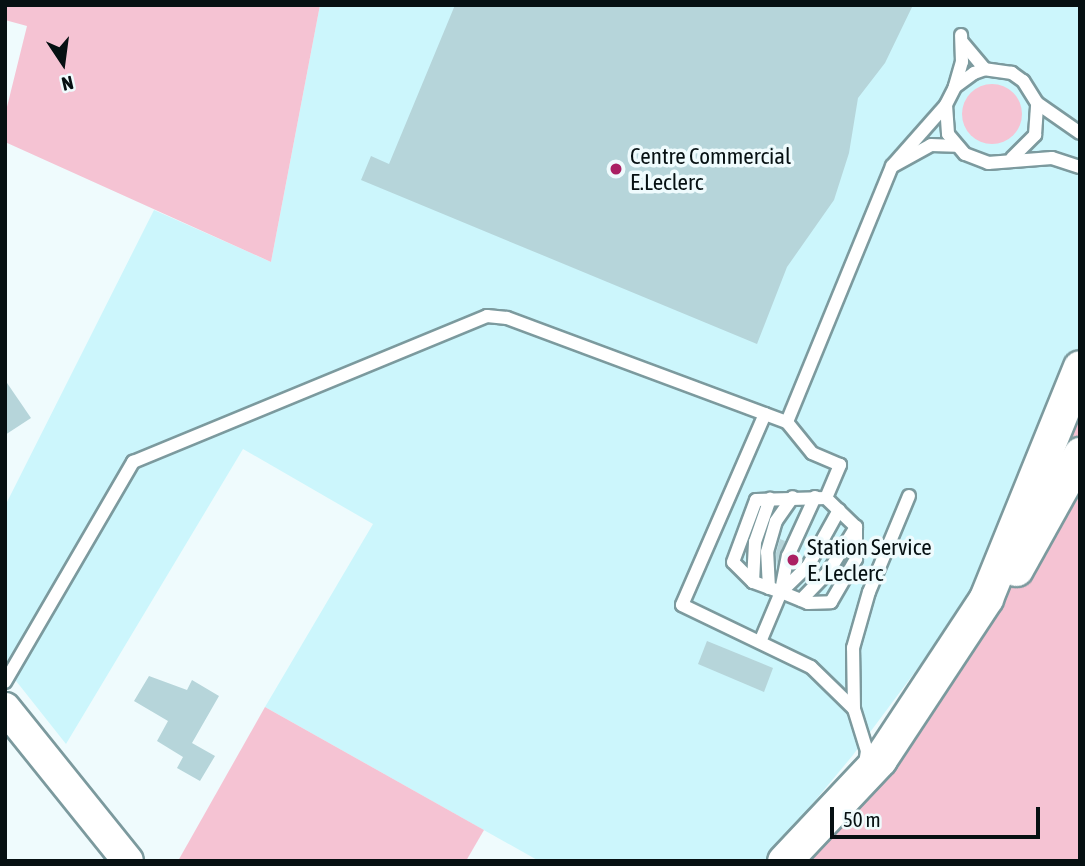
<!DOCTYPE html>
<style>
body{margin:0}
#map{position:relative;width:1085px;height:866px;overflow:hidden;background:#effbfd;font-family:"Asap Condensed",sans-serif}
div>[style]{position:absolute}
.built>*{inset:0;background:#ccf6fc}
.green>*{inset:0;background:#f5c3d3}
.round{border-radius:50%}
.building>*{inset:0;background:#b6d5da}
.roads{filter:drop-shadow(2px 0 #7c9a9e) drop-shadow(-2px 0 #7c9a9e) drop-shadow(0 2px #7c9a9e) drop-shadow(0 -2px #7c9a9e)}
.service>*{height:12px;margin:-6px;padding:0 6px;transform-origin:6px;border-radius:6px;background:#fff}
.tertiary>*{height:30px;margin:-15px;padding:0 15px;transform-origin:15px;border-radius:15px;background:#fff}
.secondary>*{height:33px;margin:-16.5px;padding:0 16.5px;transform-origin:16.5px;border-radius:16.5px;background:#fff}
.dots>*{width:19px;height:19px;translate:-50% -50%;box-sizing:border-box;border:4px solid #effbfd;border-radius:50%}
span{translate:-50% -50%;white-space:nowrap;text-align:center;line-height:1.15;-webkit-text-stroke:7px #effbfd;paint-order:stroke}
.poi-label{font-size:23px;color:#061012}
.left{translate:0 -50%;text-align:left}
.frame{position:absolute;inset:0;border:7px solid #061012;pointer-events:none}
.north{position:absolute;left:28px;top:28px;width:70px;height:70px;-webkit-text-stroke:5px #effbfd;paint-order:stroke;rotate:167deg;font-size:19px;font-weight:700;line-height:28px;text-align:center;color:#061012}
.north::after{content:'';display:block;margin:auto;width:24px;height:32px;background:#061012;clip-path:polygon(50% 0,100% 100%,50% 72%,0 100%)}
.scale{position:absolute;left:830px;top:807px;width:210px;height:32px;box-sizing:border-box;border:4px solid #061012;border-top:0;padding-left:9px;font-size:21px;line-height:24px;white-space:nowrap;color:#061012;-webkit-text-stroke:5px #effbfd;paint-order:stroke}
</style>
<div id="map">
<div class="built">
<div style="clip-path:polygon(320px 5px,1080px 5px,1080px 357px,968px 601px,853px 755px,765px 861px,539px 861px,265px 707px,373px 524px,243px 449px,66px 744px,5px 667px,5px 506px,154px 210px,271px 262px)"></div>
</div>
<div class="green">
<div style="clip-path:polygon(5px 5px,320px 5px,271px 262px,5px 142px,5px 115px,27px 26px,5px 20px)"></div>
<div class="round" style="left:962px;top:84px;width:60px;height:60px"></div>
<div style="clip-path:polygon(1080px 367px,1080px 861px,784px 861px,986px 598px)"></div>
<div style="clip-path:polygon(265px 707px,484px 830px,466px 861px,178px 861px)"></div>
</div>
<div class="building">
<div style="clip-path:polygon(455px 5px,913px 5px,885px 63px,858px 98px,849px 153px,834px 200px,787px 267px,757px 344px,361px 180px,371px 156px,389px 164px)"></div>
<div style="clip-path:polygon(5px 380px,31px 418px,5px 435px)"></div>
<div style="clip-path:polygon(780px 539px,785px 541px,777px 568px,776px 553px)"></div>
<div style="clip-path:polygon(707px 641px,773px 668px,764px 692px,698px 664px)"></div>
<div style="clip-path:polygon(149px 676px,187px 690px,192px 680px,219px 696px,192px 743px,215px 756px,200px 781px,177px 768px,183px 757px,157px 741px,168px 721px,134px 701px)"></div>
</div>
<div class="roads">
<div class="service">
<div style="left:963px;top:43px;width:34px;rotate:50deg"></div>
<div style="left:955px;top:86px;width:25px;rotate:-74deg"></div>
<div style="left:962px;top:62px;width:27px;rotate:-92deg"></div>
<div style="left:1037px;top:103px;width:52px;rotate:34.9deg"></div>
<div style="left:1012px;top:158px;width:33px;rotate:-45deg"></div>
<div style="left:1035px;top:135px;width:32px;rotate:-86deg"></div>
<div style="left:1037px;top:103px;width:26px;rotate:-122deg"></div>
<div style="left:1023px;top:81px;width:14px;rotate:-144deg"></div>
<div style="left:1012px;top:73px;width:27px;rotate:-172deg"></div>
<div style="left:985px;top:69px;width:12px;rotate:160deg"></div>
<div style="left:974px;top:73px;width:24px;rotate:144deg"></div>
<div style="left:955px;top:87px;width:20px;rotate:117deg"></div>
<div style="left:946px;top:105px;width:29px;rotate:86deg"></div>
<div style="left:948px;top:134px;width:26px;rotate:50deg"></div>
<div style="left:965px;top:154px;width:25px;rotate:21deg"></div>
<div style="left:988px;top:163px;width:64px;rotate:-4.5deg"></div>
<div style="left:1052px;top:158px;width:29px;rotate:18deg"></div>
<div style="left:893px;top:166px;width:43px;rotate:-28.9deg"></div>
<div style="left:931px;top:145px;width:25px;rotate:2deg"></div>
<div style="left:765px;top:414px;width:208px;rotate:113.5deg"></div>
<div style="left:682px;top:605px;width:143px;rotate:25.7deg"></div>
<div style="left:811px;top:667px;width:60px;rotate:44.3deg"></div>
<div style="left:854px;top:709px;width:44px;rotate:72.8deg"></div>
<div style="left:867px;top:751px;width:12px;rotate:99deg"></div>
<div style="left:753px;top:582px;width:40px;rotate:-87.1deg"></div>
<div style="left:755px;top:542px;width:46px;rotate:-70.8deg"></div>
<div style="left:769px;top:588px;width:36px;rotate:-93deg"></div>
<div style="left:767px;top:552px;width:32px;rotate:-74deg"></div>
<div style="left:776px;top:521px;width:29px;rotate:-55deg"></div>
<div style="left:781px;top:591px;width:36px;rotate:-79deg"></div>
<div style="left:788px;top:556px;width:65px;rotate:-65.4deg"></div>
<div style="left:781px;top:592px;width:30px;rotate:-160deg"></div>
<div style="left:753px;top:582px;width:28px;rotate:-135deg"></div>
<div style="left:733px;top:562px;width:66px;rotate:-69.6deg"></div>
<div style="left:756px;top:500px;width:70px;rotate:-1.6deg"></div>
<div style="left:781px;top:592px;width:37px;rotate:-44deg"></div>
<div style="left:808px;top:566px;width:64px;rotate:-61deg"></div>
<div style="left:801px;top:600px;width:40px;rotate:-46deg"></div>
<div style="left:829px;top:571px;width:52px;rotate:-58.5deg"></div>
<div style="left:760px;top:642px;width:54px;rotate:-67.2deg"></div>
<div style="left:781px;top:592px;width:29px;rotate:22deg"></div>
<div style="left:808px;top:603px;width:23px;rotate:-2deg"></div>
<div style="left:831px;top:602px;width:50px;rotate:-59.8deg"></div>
<div style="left:856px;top:559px;width:32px;rotate:-90deg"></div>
<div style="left:856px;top:527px;width:42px;rotate:-136deg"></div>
<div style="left:826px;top:498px;width:36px;rotate:-67deg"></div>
<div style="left:840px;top:465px;width:30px;rotate:-157deg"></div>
<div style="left:812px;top:453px;width:40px;rotate:-129deg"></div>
<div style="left:5px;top:682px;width:255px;rotate:-59.8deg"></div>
<div style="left:133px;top:462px;width:383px;rotate:-22.4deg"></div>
<div style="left:487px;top:316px;width:20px;rotate:6deg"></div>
<div style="left:507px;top:318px;width:299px;rotate:20.4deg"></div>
<div style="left:787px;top:422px;width:277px;rotate:-67.7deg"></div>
<div style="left:892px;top:166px;width:81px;rotate:-48.5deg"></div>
<div style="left:854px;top:709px;width:61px;rotate:-90.9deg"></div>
<div style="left:853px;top:648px;width:58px;rotate:-74.1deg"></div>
<div style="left:869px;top:592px;width:104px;rotate:-67.4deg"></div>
</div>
<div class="tertiary">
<div style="left:5px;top:708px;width:196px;rotate:51.2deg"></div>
</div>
<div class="secondary">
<div style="left:1016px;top:569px;width:132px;rotate:-60.9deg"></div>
<div style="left:784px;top:861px;width:140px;rotate:-46.7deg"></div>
<div style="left:880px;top:759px;width:193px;rotate:-56.6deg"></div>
<div style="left:986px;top:598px;width:249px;rotate:-67.9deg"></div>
</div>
</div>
<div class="dots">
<div style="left:616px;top:169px;background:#aa2063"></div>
<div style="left:793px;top:560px;background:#aa2063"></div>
</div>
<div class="poi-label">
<span class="left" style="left:630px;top:169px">Centre Commercial<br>E.Leclerc</span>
<span class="left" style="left:807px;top:560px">Station Service<br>E. Leclerc</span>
</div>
<div class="frame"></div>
<div class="north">N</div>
<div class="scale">50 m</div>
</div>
